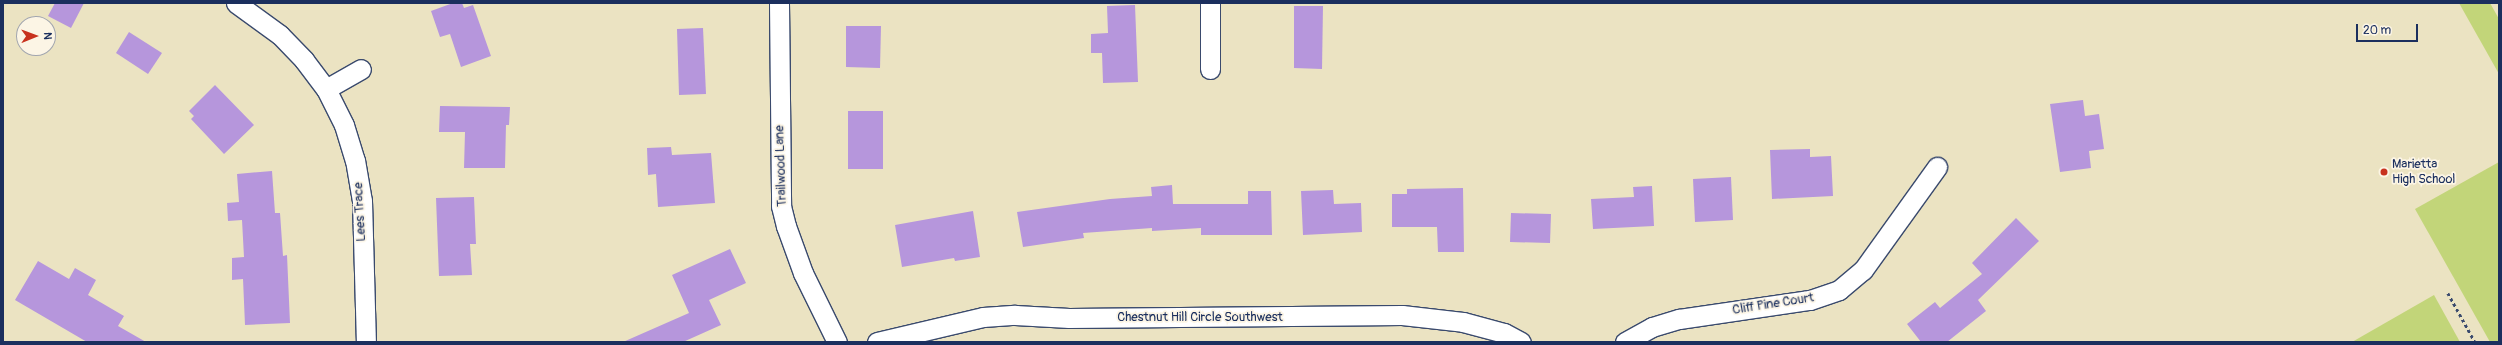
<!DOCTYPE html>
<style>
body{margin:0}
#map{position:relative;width:2502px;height:345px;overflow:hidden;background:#ebe3c2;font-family:Pangolin,sans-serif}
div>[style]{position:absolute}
.green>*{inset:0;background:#c2d579}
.building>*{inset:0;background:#b696dc}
.path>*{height:2.5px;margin-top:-1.25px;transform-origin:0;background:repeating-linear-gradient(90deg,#3a4a6d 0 3px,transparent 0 6px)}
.roads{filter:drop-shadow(1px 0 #3a4a6d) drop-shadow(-1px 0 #3a4a6d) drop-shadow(0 1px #3a4a6d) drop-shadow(0 -1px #3a4a6d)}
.street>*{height:19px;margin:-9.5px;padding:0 9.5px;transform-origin:9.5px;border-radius:9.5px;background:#fff}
.dots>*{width:11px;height:11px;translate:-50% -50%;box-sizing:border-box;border:2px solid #fcf5e5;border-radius:50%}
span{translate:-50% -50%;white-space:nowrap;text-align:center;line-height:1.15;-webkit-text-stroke:3.5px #fcf5e5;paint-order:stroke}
.poi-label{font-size:13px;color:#1b2f5e}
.left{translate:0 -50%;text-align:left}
.street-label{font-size:13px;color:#1b2f5e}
.frame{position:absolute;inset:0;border:4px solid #1b2f5e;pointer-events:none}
.north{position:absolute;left:16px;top:16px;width:40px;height:40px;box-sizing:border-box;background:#fcf5e5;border:1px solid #a2a6af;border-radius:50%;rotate:89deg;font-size:11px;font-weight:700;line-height:16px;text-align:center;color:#1b2f5e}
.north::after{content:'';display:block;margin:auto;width:14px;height:18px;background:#c8321e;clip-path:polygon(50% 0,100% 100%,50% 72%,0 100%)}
.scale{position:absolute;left:2356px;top:24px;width:62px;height:18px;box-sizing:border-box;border:2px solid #1b2f5e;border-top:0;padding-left:5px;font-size:12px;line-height:14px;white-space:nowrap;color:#1b2f5e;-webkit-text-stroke:3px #fcf5e5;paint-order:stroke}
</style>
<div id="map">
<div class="green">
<div style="clip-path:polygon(2459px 3px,2490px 3px,2499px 19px,2499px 74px)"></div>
<div style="clip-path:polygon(2499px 162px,2499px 342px,2490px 342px,2415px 209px)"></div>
<div style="clip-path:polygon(2434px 295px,2460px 342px,2352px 342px)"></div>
</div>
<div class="building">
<div style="clip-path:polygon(55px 3px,84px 3px,71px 28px,48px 16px)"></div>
<div style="clip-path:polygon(453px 3px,462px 3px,464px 8px,473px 5px,491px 56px,461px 67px,450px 34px,440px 37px,431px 11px)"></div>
<div style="clip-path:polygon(1135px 5px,1138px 82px,1103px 83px,1102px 53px,1091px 53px,1091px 34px,1108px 33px,1107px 6px)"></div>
<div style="clip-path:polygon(1294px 6px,1323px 6px,1322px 69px,1294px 68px)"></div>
<div style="clip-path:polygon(846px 26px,881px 26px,880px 68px,846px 67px)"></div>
<div style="clip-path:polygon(703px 28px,706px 94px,679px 95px,677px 29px)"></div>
<div style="clip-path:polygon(129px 32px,162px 53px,148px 74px,116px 53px)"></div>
<div style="clip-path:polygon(215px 85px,254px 125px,224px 154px,191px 119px,194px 116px,189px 111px)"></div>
<div style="clip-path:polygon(2083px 100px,2085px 116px,2099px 114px,2104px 149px,2089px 151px,2091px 168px,2060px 172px,2050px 104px)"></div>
<div style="clip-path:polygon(440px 106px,510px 107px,509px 125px,506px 125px,505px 168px,464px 168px,465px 132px,439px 132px)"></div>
<div style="clip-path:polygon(848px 111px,883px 111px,883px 169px,848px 169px)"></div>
<div style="clip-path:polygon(671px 147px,672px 155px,711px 153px,715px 203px,658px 207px,656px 174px,648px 175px,647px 148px)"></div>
<div style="clip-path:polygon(1810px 149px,1810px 157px,1831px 156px,1833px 196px,1772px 199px,1770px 150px)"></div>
<div style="clip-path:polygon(272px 171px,275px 213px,280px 213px,283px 256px,287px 255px,290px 323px,245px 325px,243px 279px,232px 280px,232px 258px,244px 257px,242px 220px,228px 221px,227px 203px,239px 202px,237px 174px)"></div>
<div style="clip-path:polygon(1731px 177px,1733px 220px,1695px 222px,1693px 179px)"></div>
<div style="clip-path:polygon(1172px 185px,1173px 204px,1248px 204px,1248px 191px,1271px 191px,1272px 235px,1201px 235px,1201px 228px,1152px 231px,1152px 228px,1083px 233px,1084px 238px,1023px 247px,1017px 212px,1110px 199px,1152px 196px,1151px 187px)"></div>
<div style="clip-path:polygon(1652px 186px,1654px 226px,1593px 229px,1591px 199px,1634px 197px,1633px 187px)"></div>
<div style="clip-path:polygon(1463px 188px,1464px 252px,1438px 252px,1437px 227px,1392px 227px,1392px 194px,1407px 194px,1407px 189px)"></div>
<div style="clip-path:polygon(1333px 190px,1334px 204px,1361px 203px,1362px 232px,1303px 235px,1301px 191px)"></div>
<div style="clip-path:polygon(474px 197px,476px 244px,470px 244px,472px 275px,439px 276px,436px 198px)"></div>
<div style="clip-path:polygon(973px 211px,980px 257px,955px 261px,954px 258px,902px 267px,895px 225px)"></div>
<div style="clip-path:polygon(1511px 213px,1551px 214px,1550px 243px,1510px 242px)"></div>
<div style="clip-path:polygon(2016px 218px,2039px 241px,1978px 300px,1986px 311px,1947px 342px,1921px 342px,1907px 324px,1935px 302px,1940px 308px,1982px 274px,1972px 263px)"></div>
<div style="clip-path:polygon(730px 249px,746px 283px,709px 300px,721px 325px,683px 342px,623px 342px,689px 313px,672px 275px)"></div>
<div style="clip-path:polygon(38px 261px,69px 279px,75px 268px,96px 280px,88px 295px,124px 316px,118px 326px,146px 342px,87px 342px,15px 300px)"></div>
</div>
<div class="path">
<div style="left:2448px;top:293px;width:56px;rotate:61.1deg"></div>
</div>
<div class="roads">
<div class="street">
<div style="left:236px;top:3px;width:54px;rotate:36deg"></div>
<div style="left:280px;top:35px;width:35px;rotate:46deg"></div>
<div style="left:304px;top:60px;width:36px;rotate:53deg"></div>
<div style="left:326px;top:89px;width:40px;rotate:63.4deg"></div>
<div style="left:344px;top:125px;width:37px;rotate:73deg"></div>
<div style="left:355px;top:160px;width:42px;rotate:80.3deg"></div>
<div style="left:362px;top:201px;width:141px;rotate:88.4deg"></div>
<div style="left:779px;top:3px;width:203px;rotate:89.4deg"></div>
<div style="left:781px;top:206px;width:21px;rotate:76deg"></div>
<div style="left:786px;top:226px;width:50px;rotate:70.1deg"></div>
<div style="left:803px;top:273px;width:77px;rotate:63.8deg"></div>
<div style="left:1210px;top:3px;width:66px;rotate:90deg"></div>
<div style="left:326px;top:89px;width:40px;rotate:-29.7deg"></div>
<div style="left:877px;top:342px;width:109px;rotate:-13.3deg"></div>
<div style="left:983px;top:317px;width:32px;rotate:-4deg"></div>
<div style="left:1015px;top:315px;width:54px;rotate:3.2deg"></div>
<div style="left:1069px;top:318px;width:333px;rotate:-0.5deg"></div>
<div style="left:1402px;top:315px;width:61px;rotate:6.5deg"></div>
<div style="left:1463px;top:322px;width:42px;rotate:15deg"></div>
<div style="left:1504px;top:333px;width:19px;rotate:28deg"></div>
<div style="left:1625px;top:342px;width:31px;rotate:-29deg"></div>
<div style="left:1652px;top:327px;width:28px;rotate:-17deg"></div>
<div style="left:1679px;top:319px;width:132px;rotate:-8.3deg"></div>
<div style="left:1810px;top:300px;width:31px;rotate:-19deg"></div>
<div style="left:1839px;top:290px;width:31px;rotate:-40deg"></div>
<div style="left:1863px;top:270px;width:127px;rotate:-54.3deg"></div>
</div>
</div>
<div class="dots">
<div style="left:2384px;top:172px;background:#c8321e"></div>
</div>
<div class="poi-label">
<span class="left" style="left:2392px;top:172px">Marietta<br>High School</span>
</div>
<div class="street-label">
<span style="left:781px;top:166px;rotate:-92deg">Trailwood Lane</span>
<span style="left:360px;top:212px;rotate:-93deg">Lees Trace</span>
<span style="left:1773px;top:304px;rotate:-9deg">Cliff Pine Court</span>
<span style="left:1200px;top:317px">Chestnut Hill Circle Southwest</span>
</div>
<div class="frame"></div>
<div class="north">N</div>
<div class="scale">20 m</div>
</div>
